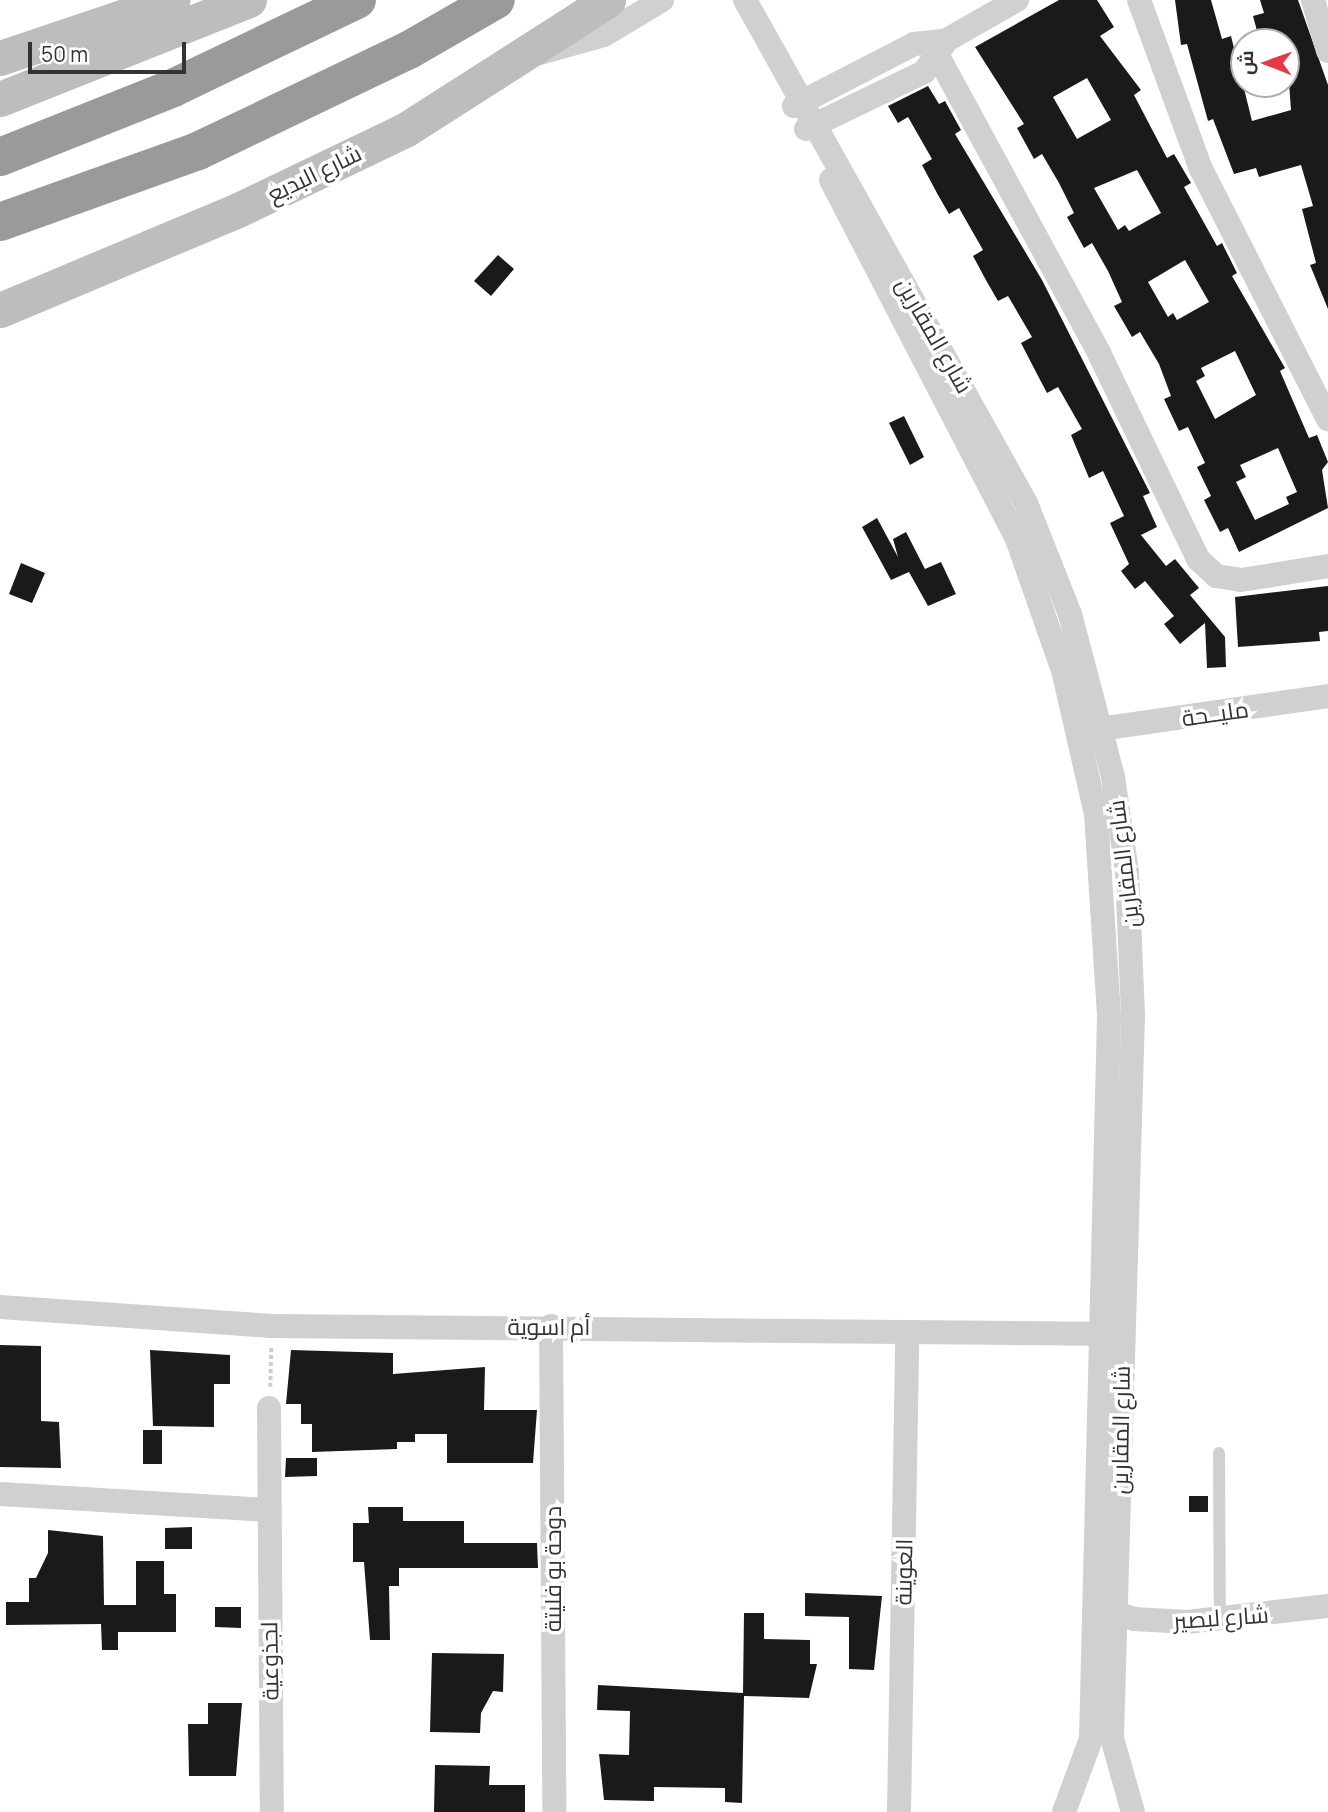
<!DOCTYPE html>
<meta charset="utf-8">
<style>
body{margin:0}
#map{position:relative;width:1328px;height:1812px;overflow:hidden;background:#fff;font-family:Manrope,Cairo,sans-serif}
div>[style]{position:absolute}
.building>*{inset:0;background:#1a1a1a}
.path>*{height:3.5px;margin-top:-1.75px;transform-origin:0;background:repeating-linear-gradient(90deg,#cdcdcd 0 3.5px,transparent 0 7px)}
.lane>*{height:12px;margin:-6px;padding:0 6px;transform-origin:6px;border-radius:6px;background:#d0d0d0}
.street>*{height:24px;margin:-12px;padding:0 12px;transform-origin:12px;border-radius:12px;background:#d0d0d0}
.secondary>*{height:35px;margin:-17.5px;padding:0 17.5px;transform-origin:17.5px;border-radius:17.5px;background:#bdbdbd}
.highway>*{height:38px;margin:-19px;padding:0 19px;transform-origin:19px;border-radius:19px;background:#9a9a9a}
span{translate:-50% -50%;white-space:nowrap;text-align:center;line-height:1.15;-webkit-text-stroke:7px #fff;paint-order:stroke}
.street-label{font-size:23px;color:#333}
.north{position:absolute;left:1230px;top:28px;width:70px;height:70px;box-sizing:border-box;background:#fff;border:2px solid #adadad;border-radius:50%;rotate:271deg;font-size:19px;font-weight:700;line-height:28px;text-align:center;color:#333}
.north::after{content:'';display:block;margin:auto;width:24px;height:32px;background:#e63946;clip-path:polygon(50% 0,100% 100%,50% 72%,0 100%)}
.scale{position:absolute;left:28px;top:42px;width:158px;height:32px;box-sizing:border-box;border:4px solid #333;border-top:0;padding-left:9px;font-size:21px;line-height:24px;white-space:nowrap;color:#333;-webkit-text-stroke:5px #fff;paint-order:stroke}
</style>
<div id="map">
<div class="building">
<div style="clip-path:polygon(evenodd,1059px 0,1097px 0,1114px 27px,1100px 36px,1141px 90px,1134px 95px,1167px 158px,1174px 154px,1191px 183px,1184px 187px,1217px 246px,1222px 243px,1237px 273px,1232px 276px,1285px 368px,1280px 371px,1309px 438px,1317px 435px,1328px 462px,1322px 470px,1328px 508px,1239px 552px,1228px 528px,1220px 532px,1204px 500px,1211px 496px,1197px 467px,1205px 463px,1188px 427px,1179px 431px,1164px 399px,1171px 396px,1159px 364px,1140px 332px,1132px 337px,1114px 306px,1122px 302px,1108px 271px,1092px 243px,1084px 248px,1067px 217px,1074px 213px,1059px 183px,1042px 154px,1034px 159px,1017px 128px,1024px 124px,975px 47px,1059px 0,1087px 78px,1111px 120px,1077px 139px,1053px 97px,1087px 78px,1059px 0,1137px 170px,1161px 213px,1129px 231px,1125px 225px,1118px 230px,1094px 188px,1137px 170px,1059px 0,1185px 260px,1209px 302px,1177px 320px,1173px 313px,1168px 317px,1148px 282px,1185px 260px,1059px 0,1235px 351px,1256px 395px,1215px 419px,1196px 381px,1205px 376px,1201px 368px,1235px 351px,1059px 0,1278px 448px,1297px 492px,1286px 497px,1289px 504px,1255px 520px,1236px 482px,1246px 477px,1240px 465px,1278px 448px)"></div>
<div style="clip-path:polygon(1175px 0,1211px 0,1222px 39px,1231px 36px,1252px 121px,1291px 110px,1286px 42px,1260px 42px,1253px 16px,1264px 13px,1260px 0,1298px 0,1328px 85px,1328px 309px,1310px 265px,1316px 263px,1302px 209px,1313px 206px,1301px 165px,1259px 177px,1256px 168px,1234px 174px,1213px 119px,1208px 121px,1187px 44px,1181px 45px)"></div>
<div style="clip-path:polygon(928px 86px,939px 104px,945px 101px,961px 130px,955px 134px,1042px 280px,1150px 493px,1143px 496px,1157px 527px,1141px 535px,1166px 566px,1175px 559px,1199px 588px,1190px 595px,1225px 637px,1226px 667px,1207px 668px,1205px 623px,1180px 644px,1164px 624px,1174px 616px,1145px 581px,1135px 589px,1121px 571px,1129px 564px,1110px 523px,1124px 516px,1103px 471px,1089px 478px,1071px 435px,1082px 429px,1058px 387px,1047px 393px,1037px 374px,1021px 343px,1032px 337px,1008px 296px,998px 301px,987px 282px,973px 256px,983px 250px,959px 208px,949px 214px,938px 195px,922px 165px,932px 159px,908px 117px,898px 123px,888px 106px)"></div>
<div style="clip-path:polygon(498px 255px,514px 269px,491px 296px,474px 281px)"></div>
<div style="clip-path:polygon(904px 416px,924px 457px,910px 465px,889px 423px)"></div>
<div style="clip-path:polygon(877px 518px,898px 557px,893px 539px,906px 532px,925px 569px,941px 562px,956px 594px,928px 606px,909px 572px,891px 580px,862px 527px)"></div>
<div style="clip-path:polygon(21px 563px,45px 573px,32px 603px,9px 594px)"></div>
<div style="clip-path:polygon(1328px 586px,1328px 631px,1319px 632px,1320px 641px,1238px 647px,1235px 597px)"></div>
<div style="clip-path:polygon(0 1345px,41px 1346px,41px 1421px,59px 1422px,61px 1468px,0 1467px)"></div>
<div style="clip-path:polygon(150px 1350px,230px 1355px,230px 1384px,214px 1384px,214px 1427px,153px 1426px)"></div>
<div style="clip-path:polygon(291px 1350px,393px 1353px,393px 1374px,485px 1367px,484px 1410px,537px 1410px,533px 1463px,447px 1463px,447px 1434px,415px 1434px,415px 1442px,397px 1442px,397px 1449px,312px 1452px,312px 1424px,301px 1424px,301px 1404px,286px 1404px)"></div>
<div style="clip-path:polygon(143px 1430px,162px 1430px,162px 1464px,143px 1464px)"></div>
<div style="clip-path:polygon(286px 1458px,317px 1458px,317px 1476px,285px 1477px)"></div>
<div style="clip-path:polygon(1189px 1496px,1208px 1496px,1208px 1512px,1189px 1512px)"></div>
<div style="clip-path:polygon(368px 1507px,403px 1507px,403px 1521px,464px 1521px,464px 1543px,537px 1543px,538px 1568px,399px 1568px,399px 1586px,389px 1586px,390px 1640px,370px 1640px,364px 1562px,353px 1562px,353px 1523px,369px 1523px)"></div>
<div style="clip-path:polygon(192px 1527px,192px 1549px,165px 1549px,165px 1528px)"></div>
<div style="clip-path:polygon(48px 1530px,103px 1536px,104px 1605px,136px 1605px,136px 1561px,164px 1561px,164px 1594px,176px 1594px,176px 1632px,118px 1632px,118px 1650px,102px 1650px,101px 1624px,6px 1625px,6px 1602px,29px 1602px,29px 1578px,36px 1578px,48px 1553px)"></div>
<div style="clip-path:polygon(805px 1593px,882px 1596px,874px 1670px,849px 1669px,849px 1617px,805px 1616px)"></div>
<div style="clip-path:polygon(215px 1607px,241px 1607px,241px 1628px,215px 1627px)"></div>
<div style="clip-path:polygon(744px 1613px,764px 1613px,764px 1639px,810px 1640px,810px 1664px,817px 1664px,809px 1698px,744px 1696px,742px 1803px,725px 1802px,725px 1788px,654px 1787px,654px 1801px,604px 1800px,599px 1754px,629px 1755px,630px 1711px,597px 1710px,598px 1685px,743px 1693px)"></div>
<div style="clip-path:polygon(432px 1653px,504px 1654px,503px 1692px,493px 1691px,481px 1713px,480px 1733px,430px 1732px)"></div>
<div style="clip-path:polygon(208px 1703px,242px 1703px,236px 1776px,189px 1776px,188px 1724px,208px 1724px)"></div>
<div style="clip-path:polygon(435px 1765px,490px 1766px,489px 1785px,525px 1785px,525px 1812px,434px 1812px)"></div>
</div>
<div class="path">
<div style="left:270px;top:1387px;width:41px;rotate:-88.6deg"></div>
</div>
<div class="lane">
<div style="left:1219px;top:1453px;width:167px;rotate:89.7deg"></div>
</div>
<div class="street">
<div style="left:745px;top:0;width:576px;rotate:60.81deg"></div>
<div style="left:1026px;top:503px;width:119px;rotate:68.4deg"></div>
<div style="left:1070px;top:614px;width:169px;rotate:75.2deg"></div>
<div style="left:1113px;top:777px;width:96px;rotate:81.6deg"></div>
<div style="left:1127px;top:872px;width:144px;rotate:87.6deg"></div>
<div style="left:1133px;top:1016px;width:722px;rotate:91.67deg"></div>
<div style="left:1112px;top:1738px;width:77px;rotate:74.2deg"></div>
<div style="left:1139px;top:0;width:178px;rotate:69.9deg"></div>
<div style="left:1200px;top:167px;width:283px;rotate:63.1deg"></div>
<div style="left:1313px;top:0;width:53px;rotate:73.6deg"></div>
<div style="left:540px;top:53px;width:66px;rotate:-15.7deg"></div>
<div style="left:604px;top:35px;width:68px;rotate:-31.1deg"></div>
<div style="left:939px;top:58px;width:336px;rotate:61.5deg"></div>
<div style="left:1099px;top:353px;width:229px;rotate:64.3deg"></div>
<div style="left:1198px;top:559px;width:25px;rotate:43deg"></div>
<div style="left:1216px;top:576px;width:25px;rotate:9deg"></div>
<div style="left:1241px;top:580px;width:88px;rotate:-9.1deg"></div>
<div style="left:794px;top:106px;width:135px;rotate:-27.3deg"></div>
<div style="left:914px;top:44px;width:31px;rotate:-6deg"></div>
<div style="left:945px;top:41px;width:83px;rotate:-29.7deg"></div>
<div style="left:806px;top:129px;width:131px;rotate:-25.8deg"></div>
<div style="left:924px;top:72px;width:34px;rotate:-54deg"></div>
<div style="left:831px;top:180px;width:404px;rotate:62.6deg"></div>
<div style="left:1017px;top:539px;width:139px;rotate:70.7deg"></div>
<div style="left:1063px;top:670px;width:148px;rotate:77.1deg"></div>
<div style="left:1096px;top:814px;width:203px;rotate:86.3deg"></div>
<div style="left:1109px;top:1017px;width:722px;rotate:91.43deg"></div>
<div style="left:1091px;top:1739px;width:78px;rotate:110.3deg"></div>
<div style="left:1086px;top:731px;width:245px;rotate:-8.2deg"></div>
<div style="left:0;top:1307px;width:272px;rotate:4deg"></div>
<div style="left:271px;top:1326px;width:844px;rotate:0.54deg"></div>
<div style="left:551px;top:1326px;width:486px;rotate:89.6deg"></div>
<div style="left:269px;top:1408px;width:404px;rotate:89.6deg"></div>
<div style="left:0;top:1494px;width:267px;rotate:3.4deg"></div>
<div style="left:1101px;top:1608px;width:35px;rotate:18deg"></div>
<div style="left:1134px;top:1619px;width:53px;rotate:3.2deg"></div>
<div style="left:1187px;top:1622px;width:142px;rotate:-6.5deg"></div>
<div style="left:899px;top:1812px;width:480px;rotate:-89deg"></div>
</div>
<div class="secondary">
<div style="left:0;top:58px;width:182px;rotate:-18.6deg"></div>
<div style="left:0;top:99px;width:268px;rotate:-21.7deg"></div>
<div style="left:0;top:310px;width:258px;rotate:-22.8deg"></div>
<div style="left:238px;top:210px;width:185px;rotate:-25.6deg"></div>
<div style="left:405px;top:130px;width:241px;rotate:-32.6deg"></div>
</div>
<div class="highway">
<div style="left:0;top:157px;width:186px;rotate:-21.7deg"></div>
<div style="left:173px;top:88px;width:204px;rotate:-25.6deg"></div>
<div style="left:0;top:222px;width:210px;rotate:-19.7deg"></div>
<div style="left:198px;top:151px;width:234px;rotate:-25.6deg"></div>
<div style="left:409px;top:50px;width:100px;rotate:-29.9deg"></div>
</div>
<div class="street-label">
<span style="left:314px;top:173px;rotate:-26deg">شارع البديع</span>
<span style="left:935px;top:335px;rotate:60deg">شارع المقارين</span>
<span style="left:1215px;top:713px;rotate:-8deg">مليــحة</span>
<span style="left:1123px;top:864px;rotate:-97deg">شارع المقارين</span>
<span style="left:549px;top:1326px">أم اسوية</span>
<span style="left:1120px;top:1430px;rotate:-89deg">شارع المقارين</span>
<span style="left:552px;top:1569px;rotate:-90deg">دوحة بو فليتة</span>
<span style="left:903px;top:1572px;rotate:-89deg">العوينة</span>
<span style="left:1221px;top:1617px;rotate:-4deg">شارع لبصير</span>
<span style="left:269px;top:1661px;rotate:-91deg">لجذوعية</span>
</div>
<div class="north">ش</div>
<div class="scale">50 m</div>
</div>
